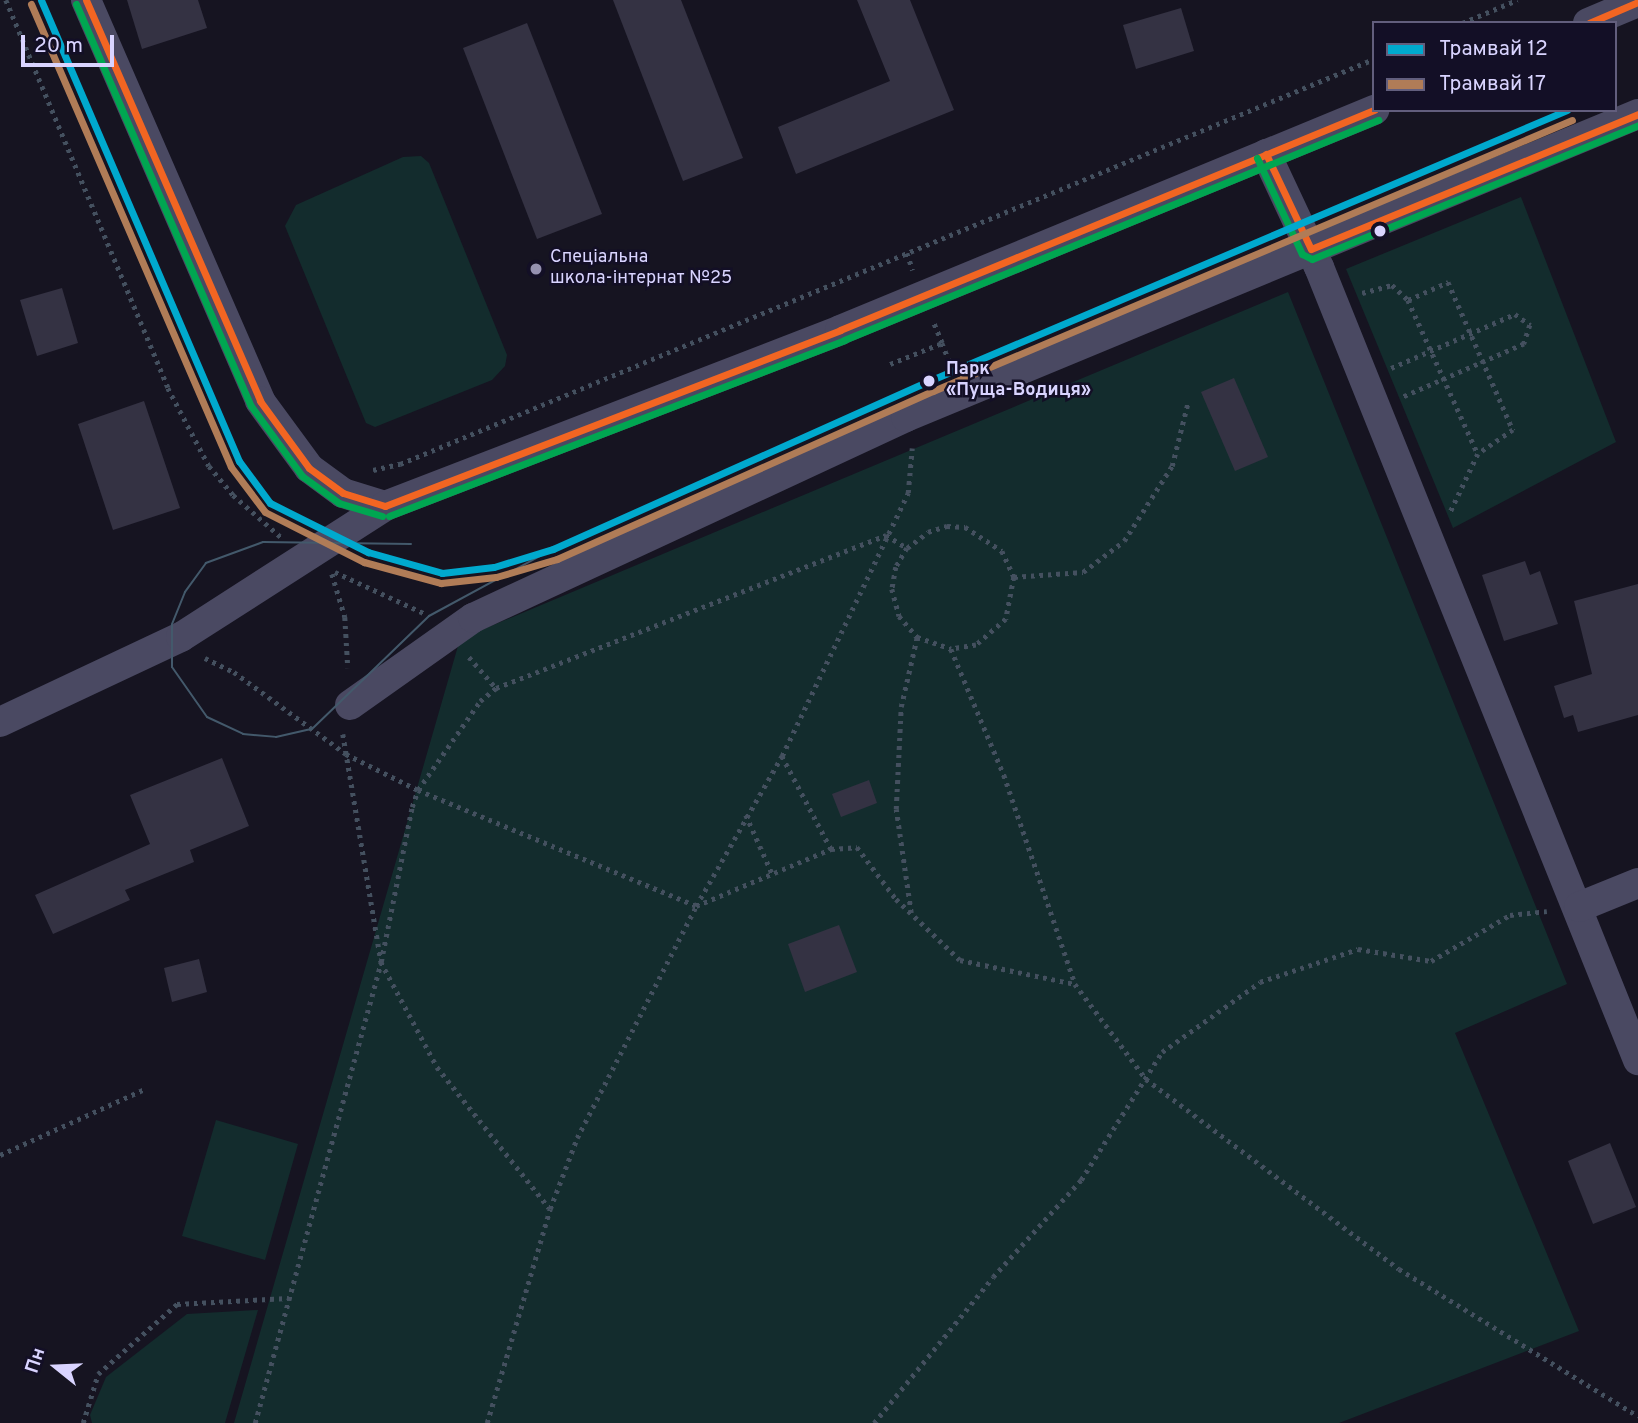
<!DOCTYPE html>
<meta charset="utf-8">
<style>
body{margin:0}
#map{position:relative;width:1638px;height:1423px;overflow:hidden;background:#161421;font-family:Overpass,sans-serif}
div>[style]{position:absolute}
.green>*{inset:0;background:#132c2d}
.building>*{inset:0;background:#343243}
.path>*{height:4.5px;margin-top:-2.25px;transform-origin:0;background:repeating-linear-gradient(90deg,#44505f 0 3.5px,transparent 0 8.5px)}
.minor>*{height:30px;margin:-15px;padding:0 15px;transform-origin:15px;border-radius:15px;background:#4a4962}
.tram>*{height:2px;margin:-1px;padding:0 1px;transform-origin:1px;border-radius:1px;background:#43596b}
.bus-1>*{height:7px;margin:-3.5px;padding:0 3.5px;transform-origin:3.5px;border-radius:3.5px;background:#f26522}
.bus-2>*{height:7px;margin:-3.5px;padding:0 3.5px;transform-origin:3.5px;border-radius:3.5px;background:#00a651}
.tram-1>*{height:7px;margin:-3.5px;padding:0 3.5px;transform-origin:3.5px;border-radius:3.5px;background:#00a9ce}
.tram-2>*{height:7px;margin:-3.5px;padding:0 3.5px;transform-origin:3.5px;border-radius:3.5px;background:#b07c57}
.dots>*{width:19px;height:19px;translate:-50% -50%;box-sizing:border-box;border:4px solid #130f26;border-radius:50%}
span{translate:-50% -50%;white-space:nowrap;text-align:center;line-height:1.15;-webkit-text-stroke:5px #130f26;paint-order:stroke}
.poi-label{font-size:18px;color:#d9d4ff}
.left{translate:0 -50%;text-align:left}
.stop-label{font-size:18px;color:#d9d4ff;font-weight:700}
.legend{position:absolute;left:1372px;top:21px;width:245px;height:91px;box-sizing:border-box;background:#130f26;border:2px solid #625e7d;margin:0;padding:9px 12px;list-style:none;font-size:21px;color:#d9d4ff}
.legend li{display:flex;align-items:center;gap:14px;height:35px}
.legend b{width:35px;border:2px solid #625e7d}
.north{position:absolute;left:21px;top:1332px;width:70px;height:70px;-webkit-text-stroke:5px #130f26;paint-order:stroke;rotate:288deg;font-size:19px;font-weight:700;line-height:28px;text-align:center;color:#d9d4ff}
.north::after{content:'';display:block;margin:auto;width:24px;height:32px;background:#d9d4ff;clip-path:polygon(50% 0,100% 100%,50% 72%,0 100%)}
.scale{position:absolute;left:21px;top:35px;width:93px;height:32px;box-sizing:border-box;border:4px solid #d9d4ff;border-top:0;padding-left:9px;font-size:21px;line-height:24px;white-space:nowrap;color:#d9d4ff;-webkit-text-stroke:5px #130f26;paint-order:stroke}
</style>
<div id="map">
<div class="green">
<div style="clip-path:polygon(421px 156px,429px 163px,507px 355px,505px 366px,492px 380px,375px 427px,366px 423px,285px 226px,296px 205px,403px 157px)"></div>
<div style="clip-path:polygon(1521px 197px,1616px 442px,1453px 528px,1346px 269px)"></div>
<div style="clip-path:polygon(1288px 292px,1567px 984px,1455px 1033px,1579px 1331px,1339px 1423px,234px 1423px,460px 639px)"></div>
<div style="clip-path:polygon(216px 1120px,298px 1144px,265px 1260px,182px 1236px)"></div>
<div style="clip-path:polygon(258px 1310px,225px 1423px,92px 1423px,90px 1415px,106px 1377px,187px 1314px)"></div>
</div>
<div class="building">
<div style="clip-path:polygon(127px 0,198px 0,207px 28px,142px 49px)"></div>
<div style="clip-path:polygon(613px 0,681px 0,743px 158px,683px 181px)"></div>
<div style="clip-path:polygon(857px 0,910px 0,954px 110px,796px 174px,778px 127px,890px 81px)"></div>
<div style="clip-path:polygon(1181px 8px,1194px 51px,1136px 69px,1123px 25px)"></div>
<div style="clip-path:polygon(527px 23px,602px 214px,537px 239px,463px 48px)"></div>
<div style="clip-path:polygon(62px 288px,78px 343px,37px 356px,20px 300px)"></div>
<div style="clip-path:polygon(1234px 378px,1268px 457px,1235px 471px,1201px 392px)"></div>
<div style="clip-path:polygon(144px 401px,180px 508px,113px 530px,78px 424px)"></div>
<div style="clip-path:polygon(1525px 561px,1530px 575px,1540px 571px,1558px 624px,1504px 641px,1482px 575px)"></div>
<div style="clip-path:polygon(1638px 584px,1638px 715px,1578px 732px,1573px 715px,1564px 718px,1554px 686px,1592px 674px,1574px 601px)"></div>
<div style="clip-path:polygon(222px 758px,249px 826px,190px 850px,194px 862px,125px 890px,130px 900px,53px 934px,35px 895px,150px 844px,130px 795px)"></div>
<div style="clip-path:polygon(869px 780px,877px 803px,841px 817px,832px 794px)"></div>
<div style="clip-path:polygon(839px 925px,857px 972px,805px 992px,788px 944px)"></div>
<div style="clip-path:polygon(199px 959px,207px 992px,172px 1002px,164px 968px)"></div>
<div style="clip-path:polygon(1610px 1143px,1636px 1207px,1593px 1224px,1568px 1161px)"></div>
</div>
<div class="path">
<div style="left:6px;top:0;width:420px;rotate:67.3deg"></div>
<div style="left:168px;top:388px;width:88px;rotate:62.3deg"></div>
<div style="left:209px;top:466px;width:38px;rotate:50deg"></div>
<div style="left:233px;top:495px;width:64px;rotate:41.2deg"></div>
<div style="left:1462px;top:23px;width:60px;rotate:-22.7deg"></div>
<div style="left:907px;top:253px;width:18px;rotate:71deg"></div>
<div style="left:1362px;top:293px;width:31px;rotate:-15deg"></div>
<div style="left:1392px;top:285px;width:22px;rotate:43deg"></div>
<div style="left:1408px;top:300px;width:44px;rotate:-24.2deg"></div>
<div style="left:1448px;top:282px;width:162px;rotate:66.3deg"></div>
<div style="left:1513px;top:430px;width:42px;rotate:145.6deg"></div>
<div style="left:1478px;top:454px;width:65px;rotate:115.4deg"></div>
<div style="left:1408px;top:300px;width:169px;rotate:65.6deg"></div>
<div style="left:942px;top:343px;width:27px;rotate:68deg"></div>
<div style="left:890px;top:364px;width:56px;rotate:-22deg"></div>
<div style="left:942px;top:343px;width:21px;rotate:-113deg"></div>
<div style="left:1391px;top:368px;width:135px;rotate:-23.5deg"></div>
<div style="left:1515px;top:314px;width:19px;rotate:36deg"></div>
<div style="left:1530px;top:325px;width:20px;rotate:108deg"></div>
<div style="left:1524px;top:344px;width:132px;rotate:156.3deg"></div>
<div style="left:373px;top:470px;width:28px;rotate:-13deg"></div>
<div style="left:400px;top:464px;width:1055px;rotate:-22.58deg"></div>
<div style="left:907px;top:548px;width:26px;rotate:-37deg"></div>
<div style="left:928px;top:532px;width:20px;rotate:-18deg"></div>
<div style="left:947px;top:526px;width:18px;rotate:3deg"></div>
<div style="left:965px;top:527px;width:44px;rotate:33deg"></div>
<div style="left:1002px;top:551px;width:29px;rotate:65deg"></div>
<div style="left:1014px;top:577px;width:43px;rotate:100.8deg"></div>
<div style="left:1006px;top:619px;width:40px;rotate:139deg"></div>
<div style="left:976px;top:645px;width:25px;rotate:171deg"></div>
<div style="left:335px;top:572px;width:100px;rotate:24.8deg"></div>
<div style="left:332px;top:574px;width:45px;rotate:73.2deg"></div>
<div style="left:345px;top:617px;width:51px;rotate:86.6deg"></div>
<div style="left:1014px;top:577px;width:69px;rotate:-4.1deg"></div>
<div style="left:1083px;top:572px;width:51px;rotate:-37.1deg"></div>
<div style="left:1124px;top:541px;width:89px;rotate:-57.4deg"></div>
<div style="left:1172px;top:466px;width:66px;rotate:-76deg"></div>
<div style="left:469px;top:657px;width:41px;rotate:48.9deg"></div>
<div style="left:205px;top:658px;width:32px;rotate:26deg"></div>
<div style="left:234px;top:672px;width:139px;rotate:36.2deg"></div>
<div style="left:346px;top:754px;width:80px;rotate:26.6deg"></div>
<div style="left:418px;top:790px;width:301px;rotate:22.6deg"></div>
<div style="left:696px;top:906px;width:147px;rotate:-22.9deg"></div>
<div style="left:831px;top:849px;width:26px;rotate:-4deg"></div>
<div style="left:857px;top:847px;width:65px;rotate:53.1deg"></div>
<div style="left:896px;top:899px;width:88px;rotate:43.6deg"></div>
<div style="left:960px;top:960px;width:117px;rotate:11.8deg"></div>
<div style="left:343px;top:734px;width:231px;rotate:80.5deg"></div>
<div style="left:381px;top:962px;width:119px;rotate:61.9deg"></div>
<div style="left:437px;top:1067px;width:180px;rotate:51.5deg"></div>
<div style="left:782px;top:756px;width:105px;rotate:62.2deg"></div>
<div style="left:746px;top:815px;width:64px;rotate:65.9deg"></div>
<div style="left:911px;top:913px;width:105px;rotate:-98.2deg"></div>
<div style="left:896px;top:809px;width:102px;rotate:-87.2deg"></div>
<div style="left:901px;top:707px;width:72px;rotate:-77.1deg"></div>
<div style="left:0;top:1155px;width:159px;rotate:-24.5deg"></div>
<div style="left:83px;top:1423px;width:51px;rotate:-73deg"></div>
<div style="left:98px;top:1374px;width:106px;rotate:-41.5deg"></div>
<div style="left:177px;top:1304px;width:112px;rotate:-3.1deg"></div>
<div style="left:255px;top:1423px;width:478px;rotate:-74.7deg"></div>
<div style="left:381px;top:962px;width:158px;rotate:-78.7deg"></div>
<div style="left:412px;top:807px;width:18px;rotate:-71deg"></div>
<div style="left:418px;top:790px;width:108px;rotate:-55.1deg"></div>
<div style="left:480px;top:701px;width:21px;rotate:-39deg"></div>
<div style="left:496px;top:688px;width:419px;rotate:-21.4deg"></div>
<div style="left:886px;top:535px;width:25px;rotate:32deg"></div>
<div style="left:907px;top:548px;width:22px;rotate:120deg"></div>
<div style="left:896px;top:567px;width:22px;rotate:100deg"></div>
<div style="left:892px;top:589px;width:28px;rotate:75deg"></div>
<div style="left:899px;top:616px;width:28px;rotate:49deg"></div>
<div style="left:917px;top:637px;width:36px;rotate:19deg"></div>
<div style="left:951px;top:649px;width:137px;rotate:67.2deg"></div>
<div style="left:1004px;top:775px;width:221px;rotate:71.2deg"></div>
<div style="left:1075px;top:984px;width:119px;rotate:53.2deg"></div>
<div style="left:1146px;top:1079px;width:316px;rotate:36.9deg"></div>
<div style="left:1399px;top:1269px;width:281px;rotate:31.6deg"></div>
<div style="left:487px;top:1423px;width:223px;rotate:-73.6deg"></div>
<div style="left:550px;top:1209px;width:76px;rotate:-69.2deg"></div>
<div style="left:577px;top:1138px;width:261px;rotate:-62.8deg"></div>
<div style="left:696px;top:906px;width:173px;rotate:-60.2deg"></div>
<div style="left:782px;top:756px;width:292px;rotate:-64.4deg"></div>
<div style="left:908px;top:493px;width:45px;rotate:-84.9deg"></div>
<div style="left:874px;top:1423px;width:188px;rotate:-50.8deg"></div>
<div style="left:993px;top:1277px;width:131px;rotate:-47.8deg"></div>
<div style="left:1081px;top:1180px;width:151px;rotate:-57.7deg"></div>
<div style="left:1162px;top:1052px;width:120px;rotate:-35.5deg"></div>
<div style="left:1260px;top:982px;width:103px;rotate:-18.6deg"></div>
<div style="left:1358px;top:949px;width:74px;rotate:9.3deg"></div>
<div style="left:1431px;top:961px;width:91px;rotate:-30.2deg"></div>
<div style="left:1510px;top:915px;width:37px;rotate:-6deg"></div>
</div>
<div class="minor">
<div style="left:86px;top:0;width:437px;rotate:66.5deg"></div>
<div style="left:260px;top:401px;width:83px;rotate:53.8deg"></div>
<div style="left:309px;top:468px;width:42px;rotate:36.3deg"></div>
<div style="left:343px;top:493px;width:44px;rotate:17.2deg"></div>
<div style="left:1588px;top:23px;width:54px;rotate:-22.8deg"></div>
<div style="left:1266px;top:154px;width:125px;rotate:64.9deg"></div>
<div style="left:1319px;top:267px;width:855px;rotate:68.09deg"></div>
<div style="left:350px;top:705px;width:151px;rotate:-35.3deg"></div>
<div style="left:473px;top:618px;width:477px;rotate:-24.9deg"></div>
<div style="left:906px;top:417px;width:792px;rotate:-22.49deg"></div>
<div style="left:0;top:722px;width:200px;rotate:-25.2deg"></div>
<div style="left:181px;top:637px;width:242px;rotate:-32.7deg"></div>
<div style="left:385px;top:506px;width:488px;rotate:-21.1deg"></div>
<div style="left:840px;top:330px;width:578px;rotate:-22.39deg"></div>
<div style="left:1579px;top:907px;width:64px;rotate:-22.1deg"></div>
</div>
<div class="tram">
<div style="left:411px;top:544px;width:148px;rotate:-179.2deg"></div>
<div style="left:263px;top:542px;width:61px;rotate:159.8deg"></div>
<div style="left:206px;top:563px;width:36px;rotate:126deg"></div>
<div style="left:185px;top:592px;width:35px;rotate:112deg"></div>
<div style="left:172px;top:625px;width:42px;rotate:90deg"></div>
<div style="left:172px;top:667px;width:61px;rotate:55deg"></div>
<div style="left:207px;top:717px;width:40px;rotate:25deg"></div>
<div style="left:243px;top:734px;width:33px;rotate:5deg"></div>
<div style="left:276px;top:737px;width:37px;rotate:-13deg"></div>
<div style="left:312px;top:729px;width:163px;rotate:-44deg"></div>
<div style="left:429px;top:616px;width:141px;rotate:-28.4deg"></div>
</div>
<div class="bus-1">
<div style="left:86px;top:0;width:437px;rotate:66.5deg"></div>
<div style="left:260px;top:401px;width:83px;rotate:53.8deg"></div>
<div style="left:309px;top:468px;width:42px;rotate:36.3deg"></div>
<div style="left:343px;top:493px;width:44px;rotate:17.2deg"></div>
<div style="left:1589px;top:23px;width:53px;rotate:-23.2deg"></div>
<div style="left:1266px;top:154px;width:105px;rotate:64.7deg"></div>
<div style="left:1311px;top:249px;width:354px;rotate:-22.4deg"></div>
<div style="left:385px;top:506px;width:488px;rotate:-21.1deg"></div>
<div style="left:840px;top:330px;width:578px;rotate:-22.39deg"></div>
</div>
<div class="bus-2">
<div style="left:76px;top:4px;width:438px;rotate:66.5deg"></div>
<div style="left:251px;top:406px;width:87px;rotate:53.9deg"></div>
<div style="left:302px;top:476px;width:46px;rotate:36.1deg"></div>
<div style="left:339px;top:503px;width:45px;rotate:16.8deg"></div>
<div style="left:1257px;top:158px;width:106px;rotate:64.9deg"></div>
<div style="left:1302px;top:254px;width:11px;rotate:27deg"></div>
<div style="left:1312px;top:259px;width:352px;rotate:-22.3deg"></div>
<div style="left:389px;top:516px;width:488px;rotate:-21.1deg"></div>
<div style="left:844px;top:340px;width:578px;rotate:-22.39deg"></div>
</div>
<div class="tram-1">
<div style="left:41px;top:0;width:502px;rotate:66.76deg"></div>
<div style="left:239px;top:461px;width:52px;rotate:53.6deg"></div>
<div style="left:270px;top:503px;width:110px;rotate:26.6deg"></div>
<div style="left:368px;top:552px;width:77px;rotate:15.8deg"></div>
<div style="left:442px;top:573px;width:52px;rotate:-6.6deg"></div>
<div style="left:494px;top:567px;width:62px;rotate:-17deg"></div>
<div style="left:553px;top:549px;width:412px;rotate:-24.1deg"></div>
<div style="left:929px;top:381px;width:693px;rotate:-23.01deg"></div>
</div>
<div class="tram-2">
<div style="left:31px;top:4px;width:504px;rotate:66.64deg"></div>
<div style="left:231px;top:467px;width:56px;rotate:52.9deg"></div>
<div style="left:265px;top:512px;width:111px;rotate:26.8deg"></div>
<div style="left:364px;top:562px;width:80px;rotate:15.3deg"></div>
<div style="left:441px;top:583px;width:55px;rotate:-6.2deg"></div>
<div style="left:496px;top:577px;width:64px;rotate:-16.4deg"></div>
<div style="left:557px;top:559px;width:412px;rotate:-24.1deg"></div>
<div style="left:933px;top:391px;width:694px;rotate:-22.98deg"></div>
</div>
<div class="dots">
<div style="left:1380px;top:231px;background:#d9d4ff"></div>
<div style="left:536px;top:269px;background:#9591b1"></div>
<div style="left:929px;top:381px;background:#d9d4ff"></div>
</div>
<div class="poi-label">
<span class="left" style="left:550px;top:269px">Спеціальна<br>школа-інтернат №25</span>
</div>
<div class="stop-label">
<span class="left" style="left:946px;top:381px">Парк<br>«Пуща-Водиця»</span>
</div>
<ul class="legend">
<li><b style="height:9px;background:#00a9ce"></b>Трамвай 12</li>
<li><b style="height:9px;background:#b07c57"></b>Трамвай 17</li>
</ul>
<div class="north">Пн</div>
<div class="scale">20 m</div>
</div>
